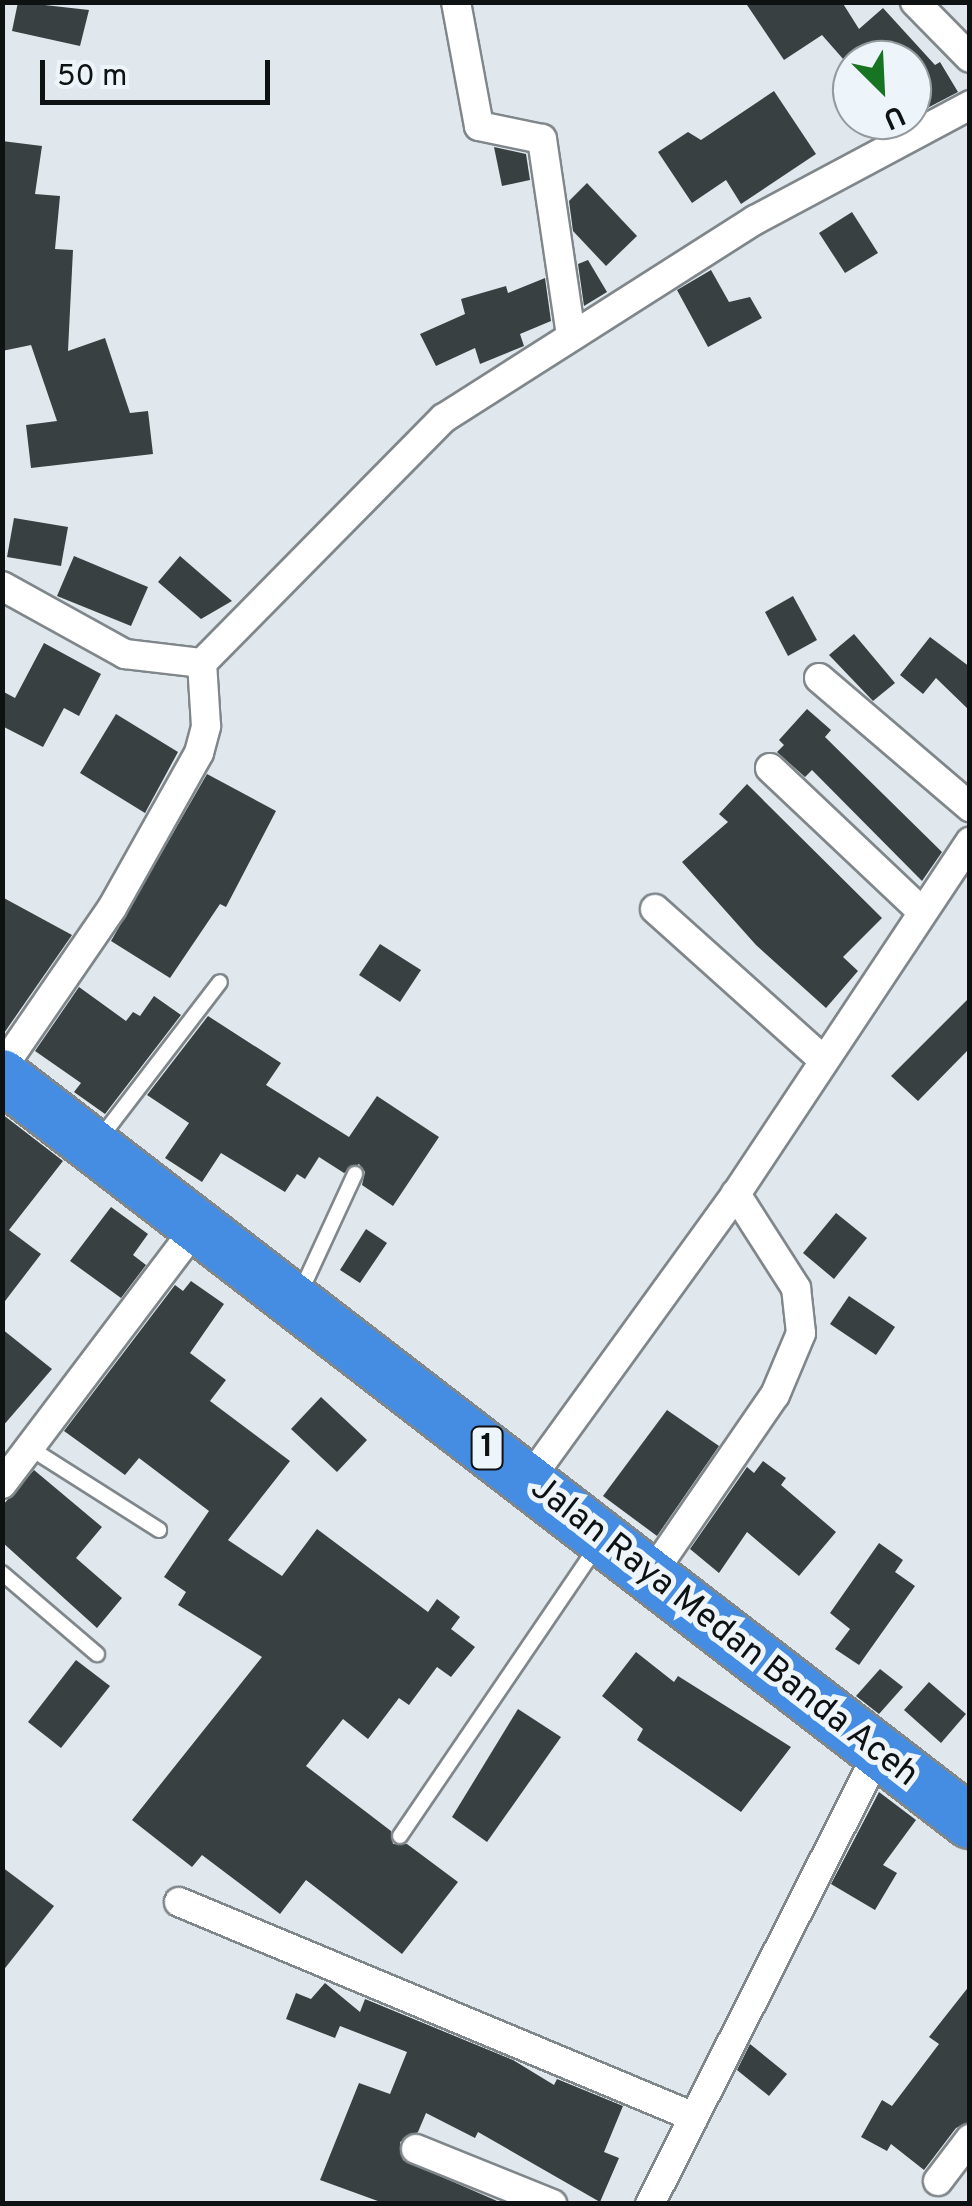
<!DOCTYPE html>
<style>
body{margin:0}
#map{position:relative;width:972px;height:2206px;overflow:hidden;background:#e1e8ed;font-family:Overpass,sans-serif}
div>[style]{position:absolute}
.building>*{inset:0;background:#394042}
.roads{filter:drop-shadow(2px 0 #80878b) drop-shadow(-2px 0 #80878b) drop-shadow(0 2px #80878b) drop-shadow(0 -2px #80878b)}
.lane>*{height:14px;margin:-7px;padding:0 7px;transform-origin:7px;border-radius:7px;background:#fff}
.street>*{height:28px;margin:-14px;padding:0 14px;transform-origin:14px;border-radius:14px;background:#fff}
.highway>*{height:52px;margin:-26px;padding:0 26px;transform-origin:26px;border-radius:26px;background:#458de3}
span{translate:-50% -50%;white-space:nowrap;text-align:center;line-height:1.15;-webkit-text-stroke:10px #eef5fa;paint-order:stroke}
.shield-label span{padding:2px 8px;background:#eef5fa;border:2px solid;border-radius:8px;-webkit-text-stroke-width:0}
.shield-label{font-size:32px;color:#0f1213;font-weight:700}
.street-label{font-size:35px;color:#0f1213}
.frame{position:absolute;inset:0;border:5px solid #0f1213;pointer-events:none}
.north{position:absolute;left:832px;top:40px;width:100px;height:100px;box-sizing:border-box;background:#eef5fa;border:2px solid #959a9e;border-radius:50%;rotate:156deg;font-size:28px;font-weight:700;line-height:40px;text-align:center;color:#0f1213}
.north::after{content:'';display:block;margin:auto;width:35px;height:45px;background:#167423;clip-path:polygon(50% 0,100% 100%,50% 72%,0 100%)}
.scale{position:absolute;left:40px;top:60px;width:230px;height:45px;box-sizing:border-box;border:5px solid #0f1213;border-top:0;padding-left:12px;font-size:30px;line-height:35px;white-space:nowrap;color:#0f1213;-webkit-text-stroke:8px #eef5fa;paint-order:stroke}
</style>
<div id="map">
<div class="building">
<div style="clip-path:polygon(18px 2px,89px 10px,80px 46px,12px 31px)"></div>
<div style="clip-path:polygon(745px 2px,842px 2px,859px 29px,883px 8px,935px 65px,940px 62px,958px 92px,912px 116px,912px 60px,844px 60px,822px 35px,784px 60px)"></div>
<div style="clip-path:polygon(774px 91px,816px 154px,741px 204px,726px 180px,692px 203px,658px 152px,688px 132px,701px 140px)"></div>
<div style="clip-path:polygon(2px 141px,42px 146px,35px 194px,60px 196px,55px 249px,73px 250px,68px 351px,105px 338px,130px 413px,148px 411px,153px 454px,31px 468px,26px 425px,57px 421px,31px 345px,2px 351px)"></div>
<div style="clip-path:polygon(494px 147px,526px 154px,530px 180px,502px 186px)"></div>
<div style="clip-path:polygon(587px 183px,637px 236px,606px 266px,573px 231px,569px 201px)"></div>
<div style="clip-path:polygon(852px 212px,878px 253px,845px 273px,819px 233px)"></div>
<div style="clip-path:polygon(588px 260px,607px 292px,584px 306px,578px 264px)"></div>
<div style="clip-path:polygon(711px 270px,729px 302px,750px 297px,762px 318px,708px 347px,677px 290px)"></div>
<div style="clip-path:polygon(545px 278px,551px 321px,520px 334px,524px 346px,480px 364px,475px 348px,436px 366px,420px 334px,465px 314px,461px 299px,506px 286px,508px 293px)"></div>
<div style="clip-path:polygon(14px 518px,68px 527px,61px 566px,7px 557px)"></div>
<div style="clip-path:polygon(74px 556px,148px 587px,131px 626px,57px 596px)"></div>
<div style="clip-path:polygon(180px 556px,232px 601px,201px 619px,158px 582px)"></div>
<div style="clip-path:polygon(793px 596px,817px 640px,788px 656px,765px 612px)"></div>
<div style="clip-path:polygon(854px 634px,895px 683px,873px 701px,829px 655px)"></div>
<div style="clip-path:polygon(930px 637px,970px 667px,970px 711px,936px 678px,923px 694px,900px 675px)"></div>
<div style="clip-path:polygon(44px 643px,101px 674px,79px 716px,64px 708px,43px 747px,2px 726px,2px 691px,15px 698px)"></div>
<div style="clip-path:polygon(807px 709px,831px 730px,825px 737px,942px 852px,922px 881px,812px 770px,805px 777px,777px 752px,784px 745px,779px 740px)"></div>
<div style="clip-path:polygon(116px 714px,178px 752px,145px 813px,80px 773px)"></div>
<div style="clip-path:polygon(207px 774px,276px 811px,226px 907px,220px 904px,170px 978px,111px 941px)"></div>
<div style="clip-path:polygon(747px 784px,882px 918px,843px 957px,858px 971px,826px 1008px,756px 945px,682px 862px,728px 822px,719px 814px)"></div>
<div style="clip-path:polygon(2px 897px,72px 935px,2px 1036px)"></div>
<div style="clip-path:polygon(380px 944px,421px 970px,400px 1002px,359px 975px)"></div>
<div style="clip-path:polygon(79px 987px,126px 1021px,133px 1012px,140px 1016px,154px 996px,181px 1015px,105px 1114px,74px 1092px,81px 1083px,35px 1051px)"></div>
<div style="clip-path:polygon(970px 997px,970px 1048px,918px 1101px,891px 1076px)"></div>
<div style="clip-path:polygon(208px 1016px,281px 1063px,266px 1085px,349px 1137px,377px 1096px,439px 1137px,393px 1206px,362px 1185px,365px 1172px,359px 1164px,344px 1173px,319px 1157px,305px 1179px,297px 1174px,285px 1192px,221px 1153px,202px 1182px,165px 1158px,189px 1123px,147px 1095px)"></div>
<div style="clip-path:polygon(2px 1114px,63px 1161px,9px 1230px,41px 1254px,2px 1305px)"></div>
<div style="clip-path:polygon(111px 1207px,148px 1234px,133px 1255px,146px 1265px,121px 1298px,70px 1261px)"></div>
<div style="clip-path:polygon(836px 1213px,867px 1238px,834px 1279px,803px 1253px)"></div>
<div style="clip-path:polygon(366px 1229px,387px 1243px,360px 1283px,340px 1270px)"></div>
<div style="clip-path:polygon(191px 1281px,224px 1304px,190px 1353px,226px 1380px,210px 1401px,290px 1461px,228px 1540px,282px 1576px,317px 1529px,428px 1612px,437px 1599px,460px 1617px,451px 1629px,475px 1647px,451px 1677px,437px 1667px,409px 1705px,399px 1698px,368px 1739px,343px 1719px,306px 1766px,391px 1831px,393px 1844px,407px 1844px,458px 1882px,402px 1954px,306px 1880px,280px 1914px,202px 1855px,192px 1867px,132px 1820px,262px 1657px,178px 1605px,186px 1592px,164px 1577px,209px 1511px,139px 1458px,125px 1475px,64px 1431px,175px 1285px,183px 1291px)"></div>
<div style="clip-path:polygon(849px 1296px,895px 1327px,876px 1355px,830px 1324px)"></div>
<div style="clip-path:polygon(2px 1329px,52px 1369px,2px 1427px)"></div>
<div style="clip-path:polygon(321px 1397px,367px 1440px,337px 1472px,291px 1429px)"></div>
<div style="clip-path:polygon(667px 1410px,719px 1446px,657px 1536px,603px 1496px)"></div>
<div style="clip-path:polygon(763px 1461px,786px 1478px,781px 1485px,836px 1532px,799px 1576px,747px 1532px,719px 1573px,690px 1549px,747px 1467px,754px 1473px)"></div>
<div style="clip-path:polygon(34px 1470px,102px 1527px,76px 1558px,122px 1598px,97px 1628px,2px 1542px,2px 1506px)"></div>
<div style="clip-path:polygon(879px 1543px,903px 1560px,895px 1572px,915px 1586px,859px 1665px,835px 1649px,850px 1629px,830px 1613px)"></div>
<div style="clip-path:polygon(636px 1652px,674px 1682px,678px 1676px,791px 1747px,741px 1812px,637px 1740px,643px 1729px,602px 1696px)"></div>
<div style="clip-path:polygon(76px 1660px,110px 1686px,61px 1748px,28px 1722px)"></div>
<div style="clip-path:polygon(880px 1669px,903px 1687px,879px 1714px,856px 1696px)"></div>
<div style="clip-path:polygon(929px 1682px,966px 1714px,941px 1743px,904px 1710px)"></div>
<div style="clip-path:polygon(518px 1709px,561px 1737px,487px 1842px,452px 1817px)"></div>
<div style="clip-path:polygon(879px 1792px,916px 1820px,883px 1865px,897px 1873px,875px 1910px,831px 1884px)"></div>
<div style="clip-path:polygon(2px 1867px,54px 1906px,2px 1972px)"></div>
<div style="clip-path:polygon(325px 1983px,360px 2012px,365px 1999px,513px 2060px,554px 2085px,557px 2079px,623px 2106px,604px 2152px,619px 2158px,600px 2202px,478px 2132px,475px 2138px,426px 2113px,418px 2132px,400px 2142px,403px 2160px,504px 2204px,386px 2204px,320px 2180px,359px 2083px,390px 2094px,407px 2052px,340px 2026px,335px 2038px,286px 2019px,296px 1993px,311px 1999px)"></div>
<div style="clip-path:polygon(970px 1985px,970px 2122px,956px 2128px,924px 2170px,891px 2144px,887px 2151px,861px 2137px,882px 2100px,892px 2106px,939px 2044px,929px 2037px)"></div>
<div style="clip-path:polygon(750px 2044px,787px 2074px,769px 2096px,737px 2070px)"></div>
</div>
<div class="roads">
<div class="lane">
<div style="left:98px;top:1141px;width:200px;rotate:-52.5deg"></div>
<div style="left:301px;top:1291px;width:129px;rotate:-65.2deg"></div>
<div style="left:30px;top:1448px;width:153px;rotate:32.4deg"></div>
<div style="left:2px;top:1573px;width:125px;rotate:40.5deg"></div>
<div style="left:400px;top:1836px;width:352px;rotate:-55.8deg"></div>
</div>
<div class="street">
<div style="left:456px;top:2px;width:126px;rotate:79.5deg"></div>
<div style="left:479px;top:126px;width:64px;rotate:11.7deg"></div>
<div style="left:542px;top:139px;width:199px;rotate:81.6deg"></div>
<div style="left:915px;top:2px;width:78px;rotate:45.5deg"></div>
<div style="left:2px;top:586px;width:141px;rotate:28.9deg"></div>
<div style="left:125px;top:654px;width:78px;rotate:6.7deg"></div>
<div style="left:202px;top:663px;width:344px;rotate:-45.4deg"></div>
<div style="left:444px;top:418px;width:369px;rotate:-32.5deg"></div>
<div style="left:755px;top:220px;width:244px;rotate:-28.1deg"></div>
<div style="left:819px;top:678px;width:199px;rotate:40.5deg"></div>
<div style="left:770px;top:768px;width:208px;rotate:43.4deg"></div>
<div style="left:655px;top:909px;width:226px;rotate:41.9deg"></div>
<div style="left:2px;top:1068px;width:194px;rotate:-55.5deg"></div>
<div style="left:112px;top:908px;width:178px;rotate:-60.7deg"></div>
<div style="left:199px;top:753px;width:28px;rotate:-75deg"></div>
<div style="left:206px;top:726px;width:63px;rotate:-93.6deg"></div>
<div style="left:529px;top:1480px;width:353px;rotate:-54.1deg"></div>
<div style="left:736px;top:1194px;width:423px;rotate:-56.4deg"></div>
<div style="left:2px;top:1484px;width:325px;rotate:-52.9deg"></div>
<div style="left:649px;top:1578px;width:222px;rotate:-55.5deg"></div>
<div style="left:775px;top:1395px;width:67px;rotate:-67.2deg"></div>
<div style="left:801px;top:1333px;width:45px;rotate:-96.3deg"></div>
<div style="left:796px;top:1288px;width:112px;rotate:-122.6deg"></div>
<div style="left:179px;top:1902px;width:558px;rotate:22.66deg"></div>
<div style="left:416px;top:2149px;width:147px;rotate:22deg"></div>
<div style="left:938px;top:2181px;width:53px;rotate:-52.7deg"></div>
<div style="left:650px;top:2204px;width:508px;rotate:-63.18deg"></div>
</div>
<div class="highway">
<div style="left:2px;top:1076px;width:1222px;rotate:37.62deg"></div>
</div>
</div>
<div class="shield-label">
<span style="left:487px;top:1448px">1</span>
</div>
<div class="street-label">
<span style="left:724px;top:1632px;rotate:38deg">Jalan Raya Medan Banda Aceh</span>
</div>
<div class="frame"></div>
<div class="north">U</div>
<div class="scale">50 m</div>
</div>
